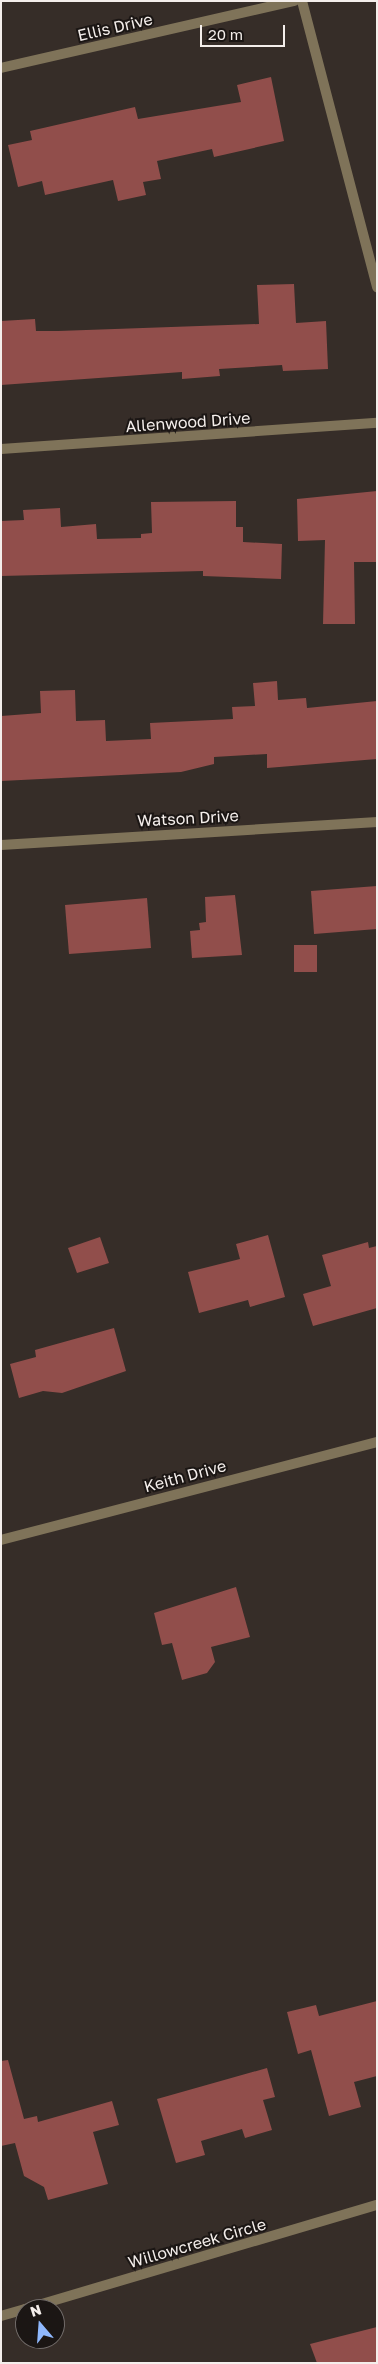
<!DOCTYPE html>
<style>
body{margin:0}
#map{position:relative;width:378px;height:2364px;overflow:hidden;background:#362d28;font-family:"Golos Text",sans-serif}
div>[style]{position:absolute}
.building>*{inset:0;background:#914e4b}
.street>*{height:10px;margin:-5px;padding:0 5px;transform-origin:5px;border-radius:5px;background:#7f7359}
span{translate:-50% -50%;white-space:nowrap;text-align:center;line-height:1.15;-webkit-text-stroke:4px #1b1614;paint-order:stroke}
.street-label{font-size:16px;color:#f4eeeb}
.frame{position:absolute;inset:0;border:2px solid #f4eeeb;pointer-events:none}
.north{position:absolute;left:15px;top:2299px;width:50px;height:50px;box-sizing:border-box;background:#1b1614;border:1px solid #726c6a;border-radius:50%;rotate:342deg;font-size:14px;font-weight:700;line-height:20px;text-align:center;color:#f4eeeb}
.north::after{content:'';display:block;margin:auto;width:18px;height:22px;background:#8fb8fd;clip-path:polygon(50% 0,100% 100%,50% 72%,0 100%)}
.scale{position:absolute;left:200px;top:25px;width:85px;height:22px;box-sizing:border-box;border:2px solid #f4eeeb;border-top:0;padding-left:6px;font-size:15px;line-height:18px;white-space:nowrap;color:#f4eeeb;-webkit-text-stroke:4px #1b1614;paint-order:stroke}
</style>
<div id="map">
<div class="building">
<div style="clip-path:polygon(271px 77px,284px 141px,214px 157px,212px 149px,157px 161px,161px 179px,143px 182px,146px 195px,118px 201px,113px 180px,45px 195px,42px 181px,18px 187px,8px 145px,32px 140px,30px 131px,135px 107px,138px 119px,241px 102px,237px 85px)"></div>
<div style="clip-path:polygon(294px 284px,296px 323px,326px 321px,328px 369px,283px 371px,282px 365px,219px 369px,220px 376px,182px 379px,182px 372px,1px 385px,1px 321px,35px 319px,36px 331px,58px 331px,259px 324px,257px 285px)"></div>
<div style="clip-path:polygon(377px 491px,377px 562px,354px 562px,355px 624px,323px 624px,325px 540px,298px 541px,297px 499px)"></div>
<div style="clip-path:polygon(236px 501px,236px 527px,243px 527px,243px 542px,282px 544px,281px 579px,203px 576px,203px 571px,1px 576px,1px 521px,24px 520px,23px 510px,60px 508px,61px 527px,96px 524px,97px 539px,141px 538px,141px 534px,152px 533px,151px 502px)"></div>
<div style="clip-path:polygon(277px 681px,278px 700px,306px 698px,307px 708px,377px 701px,377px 759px,267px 768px,267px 754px,214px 757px,214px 764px,181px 772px,1px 781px,1px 716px,41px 713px,40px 691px,75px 690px,76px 721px,105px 720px,106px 741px,151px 739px,150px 723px,233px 719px,232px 707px,255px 706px,253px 683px)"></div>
<div style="clip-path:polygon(377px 886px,377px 929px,314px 934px,311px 891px)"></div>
<div style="clip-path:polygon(235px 895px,242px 955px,192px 958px,190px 931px,200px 930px,199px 923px,206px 922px,205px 897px)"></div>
<div style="clip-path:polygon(147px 898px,151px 948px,69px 954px,65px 905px)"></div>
<div style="clip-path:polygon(294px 945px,317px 945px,317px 972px,294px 972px)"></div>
<div style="clip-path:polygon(268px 1235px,285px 1297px,250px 1307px,248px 1300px,199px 1313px,188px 1272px,240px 1259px,236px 1244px)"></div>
<div style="clip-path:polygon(100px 1237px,109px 1263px,77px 1273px,68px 1248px)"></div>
<div style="clip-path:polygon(368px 1242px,369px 1248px,377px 1246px,377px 1308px,313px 1326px,303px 1294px,331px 1286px,322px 1255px)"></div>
<div style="clip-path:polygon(114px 1328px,126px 1371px,62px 1393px,43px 1391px,19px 1398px,10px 1364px,36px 1357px,35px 1350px)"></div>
<div style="clip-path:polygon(236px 1587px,250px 1637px,211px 1647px,215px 1662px,207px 1673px,182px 1680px,172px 1643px,162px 1645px,154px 1613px)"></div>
<div style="clip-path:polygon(377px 2001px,377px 2076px,354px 2082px,361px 2107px,329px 2116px,311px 2050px,298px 2054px,287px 2012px,316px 2005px,319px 2016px)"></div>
<div style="clip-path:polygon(8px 2060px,24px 2119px,37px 2116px,38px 2122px,112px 2101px,119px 2125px,93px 2132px,108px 2184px,48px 2200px,44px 2187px,24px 2176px,15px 2143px,1px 2146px,1px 2061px)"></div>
<div style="clip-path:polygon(267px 2068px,275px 2097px,263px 2100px,272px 2130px,245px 2138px,242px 2129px,201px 2141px,205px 2155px,176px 2163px,157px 2099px)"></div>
<div style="clip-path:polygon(377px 2327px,377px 2363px,317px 2363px,310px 2344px)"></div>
</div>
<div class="street">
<div style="left:302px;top:1px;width:296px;rotate:75.3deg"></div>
<div style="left:1px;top:68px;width:301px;rotate:-12.9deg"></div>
<div style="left:1px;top:449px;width:377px;rotate:-4deg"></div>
<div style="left:1px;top:845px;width:377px;rotate:-3.5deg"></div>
<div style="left:1px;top:1540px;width:389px;rotate:-14.6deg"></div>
<div style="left:25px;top:2309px;width:367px;rotate:-16.5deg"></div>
<div style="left:1px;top:2316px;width:25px;rotate:-16deg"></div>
</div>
<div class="street-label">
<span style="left:115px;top:27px;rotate:-13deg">Ellis Drive</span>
<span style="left:188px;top:422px;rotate:-4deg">Allenwood Drive</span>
<span style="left:188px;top:818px;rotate:-3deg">Watson Drive</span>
<span style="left:185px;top:1476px;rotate:-15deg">Keith Drive</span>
<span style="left:197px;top:2243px;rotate:-16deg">Willowcreek Circle</span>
</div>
<div class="frame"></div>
<div class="north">N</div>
<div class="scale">20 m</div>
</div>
